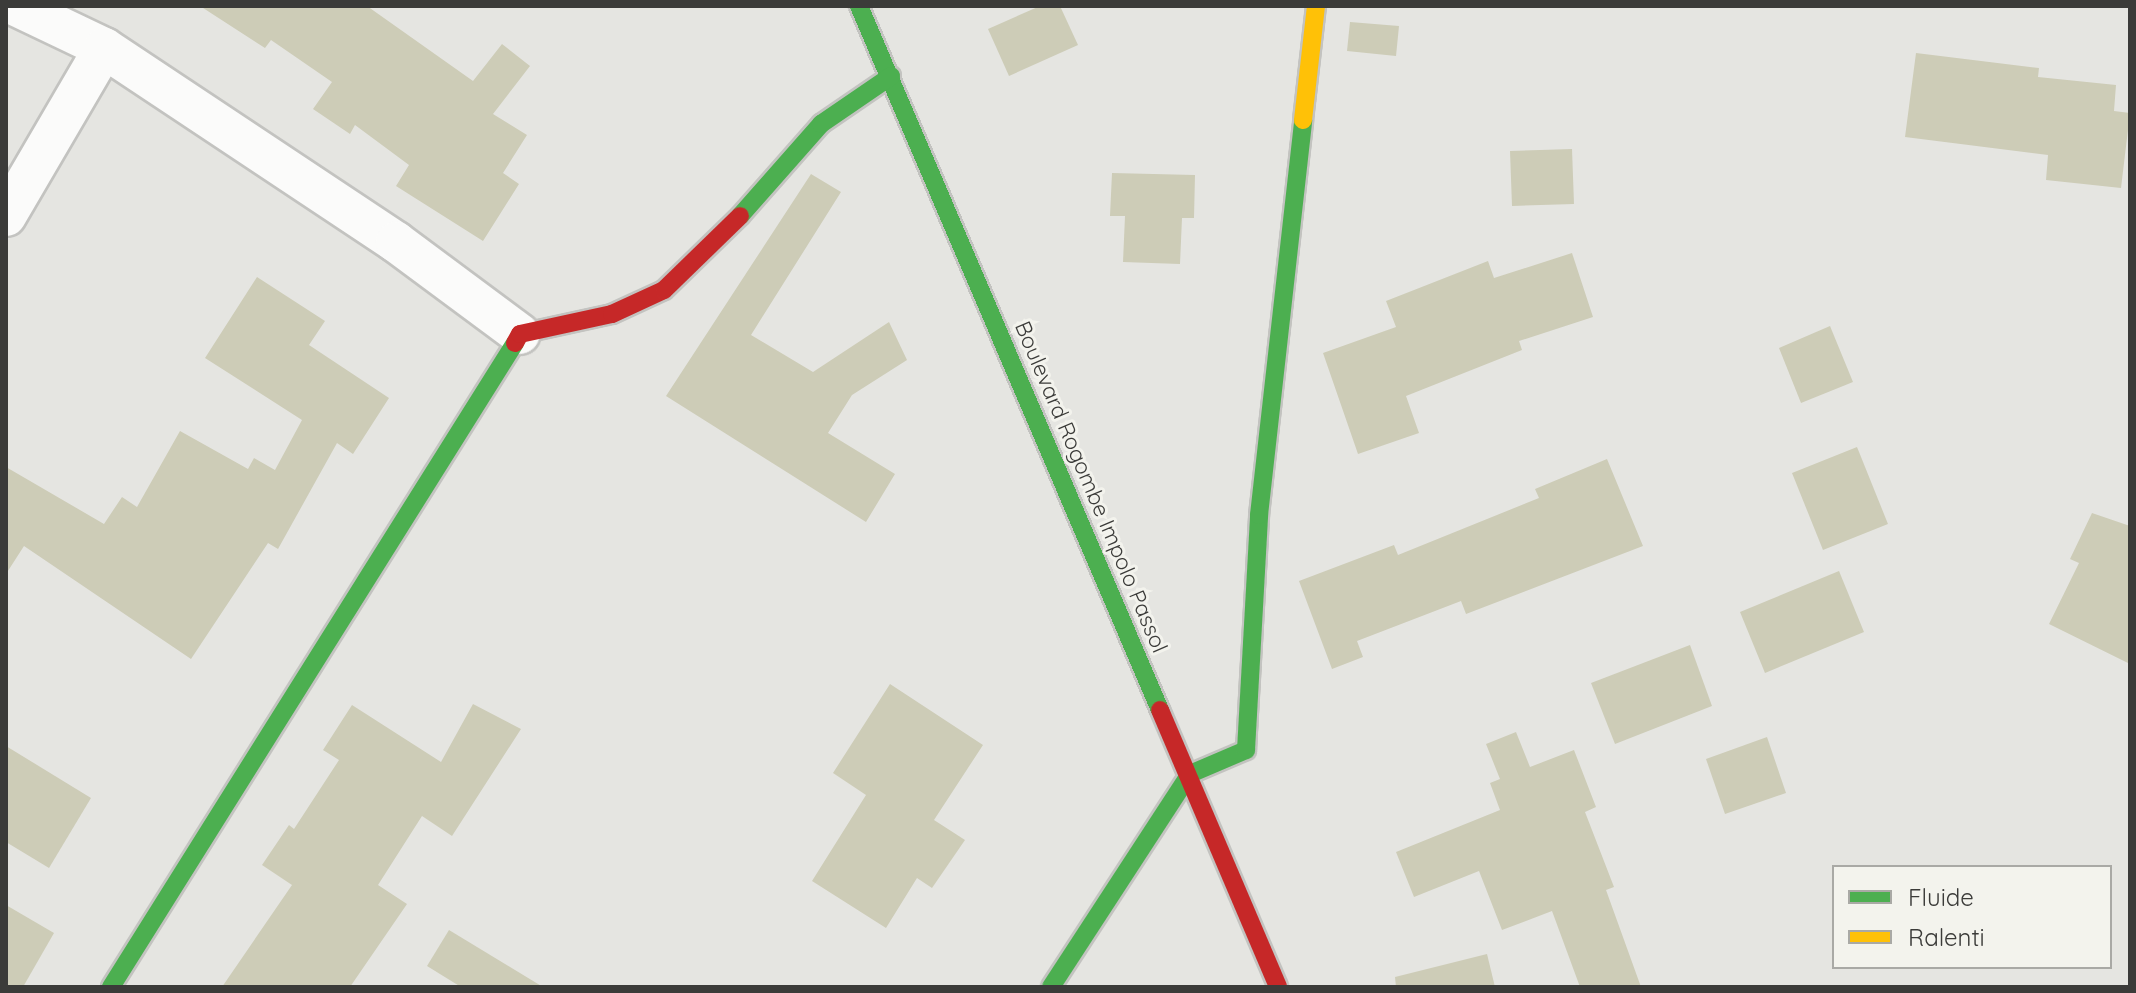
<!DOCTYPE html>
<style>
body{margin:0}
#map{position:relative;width:2136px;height:993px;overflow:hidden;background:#e5e5e1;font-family:Quicksand,sans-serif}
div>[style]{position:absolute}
.building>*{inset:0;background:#cdccb7}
.roads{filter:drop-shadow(2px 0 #c3c3c0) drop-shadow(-2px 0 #c3c3c0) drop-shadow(0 2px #c3c3c0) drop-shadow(0 -2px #c3c3c0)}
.street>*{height:40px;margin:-20px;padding:0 20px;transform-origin:20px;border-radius:20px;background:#fbfbfa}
.fast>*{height:18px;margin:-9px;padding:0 9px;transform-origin:9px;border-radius:9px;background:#4caf50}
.slow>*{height:18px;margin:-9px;padding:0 9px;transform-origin:9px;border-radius:9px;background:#ffc107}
.jam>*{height:18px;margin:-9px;padding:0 9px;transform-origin:9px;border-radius:9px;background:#c62828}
span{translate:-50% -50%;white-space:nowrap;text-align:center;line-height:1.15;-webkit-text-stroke:6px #f3f3ed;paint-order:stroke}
.street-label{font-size:22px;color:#3b3b39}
.frame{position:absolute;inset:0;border:8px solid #3b3b39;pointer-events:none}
.legend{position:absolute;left:1832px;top:865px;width:280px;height:104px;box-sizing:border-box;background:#f3f3ed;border:2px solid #a9a9a5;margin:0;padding:10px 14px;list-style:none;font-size:24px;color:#3b3b39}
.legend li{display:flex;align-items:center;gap:16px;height:40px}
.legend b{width:40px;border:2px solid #a9a9a5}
</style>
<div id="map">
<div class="building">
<div style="clip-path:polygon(200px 6px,367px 6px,473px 81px,502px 44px,530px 66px,493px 114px,527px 135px,503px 173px,519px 184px,483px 241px,396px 186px,409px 165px,355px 125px,350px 134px,313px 109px,332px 82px,271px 40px,265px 48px)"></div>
<div style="clip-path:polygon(1040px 6px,1060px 6px,1078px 45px,1009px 76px,988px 29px)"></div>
<div style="clip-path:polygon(1350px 22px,1399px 26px,1396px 56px,1347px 51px)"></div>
<div style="clip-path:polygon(1916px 53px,2039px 68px,2038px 77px,2116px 85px,2114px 111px,2130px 113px,2121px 188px,2046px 180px,2048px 155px,1905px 137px)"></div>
<div style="clip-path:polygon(1572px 149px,1574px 204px,1512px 206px,1510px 151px)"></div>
<div style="clip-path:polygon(1112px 173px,1195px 175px,1194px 218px,1182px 218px,1180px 264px,1123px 262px,1125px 216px,1110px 216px)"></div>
<div style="clip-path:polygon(811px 174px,841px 192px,751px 335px,813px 372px,889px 322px,907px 360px,852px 395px,828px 433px,895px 474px,866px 522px,666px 396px)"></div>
<div style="clip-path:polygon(1572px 253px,1593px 317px,1519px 341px,1522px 350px,1406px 396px,1419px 433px,1358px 454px,1323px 353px,1396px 327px,1386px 301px,1488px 261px,1494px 278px)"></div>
<div style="clip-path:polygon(257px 277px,325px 321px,309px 345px,389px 398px,353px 454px,337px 443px,278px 549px,268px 543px,191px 659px,24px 546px,6px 574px,6px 467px,104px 524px,122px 497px,137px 507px,180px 431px,248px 469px,254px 458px,275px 470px,302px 420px,205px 358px)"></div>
<div style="clip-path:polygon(1830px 326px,1853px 382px,1801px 403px,1779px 348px)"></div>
<div style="clip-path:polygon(1857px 447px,1888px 524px,1823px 550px,1792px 473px)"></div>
<div style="clip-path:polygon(1607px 459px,1643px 546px,1466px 614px,1461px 601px,1357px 641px,1363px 657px,1332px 669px,1299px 581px,1394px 545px,1398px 555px,1539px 498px,1535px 489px)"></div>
<div style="clip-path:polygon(2092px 513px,2130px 526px,2130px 664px,2049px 624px,2079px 563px,2070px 559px)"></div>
<div style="clip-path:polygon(1839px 571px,1864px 632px,1765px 673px,1740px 612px)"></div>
<div style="clip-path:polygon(1690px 645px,1712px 706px,1615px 744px,1591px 683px)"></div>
<div style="clip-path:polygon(890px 684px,983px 745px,934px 820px,965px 840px,932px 888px,917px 878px,886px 928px,812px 881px,866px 795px,833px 773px)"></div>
<div style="clip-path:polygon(473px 704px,521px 729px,452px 836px,422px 816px,378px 885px,407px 904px,350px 987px,222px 987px,292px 885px,262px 865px,289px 825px,294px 829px,339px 760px,323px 750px,352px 705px,441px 762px)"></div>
<div style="clip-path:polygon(1516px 732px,1530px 767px,1574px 750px,1596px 807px,1585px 812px,1614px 887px,1606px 890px,1641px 987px,1580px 987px,1552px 911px,1502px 930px,1479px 871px,1414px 897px,1396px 852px,1500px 810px,1490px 783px,1500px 779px,1486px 744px)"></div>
<div style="clip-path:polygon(1767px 737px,1786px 793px,1725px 814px,1706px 759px)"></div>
<div style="clip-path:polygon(6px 746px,91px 798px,49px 868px,6px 842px)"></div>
<div style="clip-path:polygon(6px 905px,54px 933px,23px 987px,6px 987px)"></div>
<div style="clip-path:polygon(449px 930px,543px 987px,461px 987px,427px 966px)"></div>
<div style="clip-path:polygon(1487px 954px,1495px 987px,1396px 987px,1395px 977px)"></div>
</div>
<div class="roads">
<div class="street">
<div style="left:16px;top:6px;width:98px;rotate:25.5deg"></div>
<div style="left:104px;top:48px;width:351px;rotate:33.6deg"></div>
<div style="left:396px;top:242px;width:154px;rotate:36.6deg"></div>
<div style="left:6px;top:216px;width:194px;rotate:-59.7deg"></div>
</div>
<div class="fast">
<div style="left:859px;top:6px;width:766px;rotate:66.85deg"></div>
<div style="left:740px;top:216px;width:123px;rotate:-48.6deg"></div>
<div style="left:821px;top:124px;width:85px;rotate:-34.4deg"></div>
<div style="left:111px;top:987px;width:760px;rotate:-57.9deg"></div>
<div style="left:1051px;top:987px;width:254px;rotate:-56.9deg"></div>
<div style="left:1190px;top:774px;width:61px;rotate:-23.2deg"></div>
<div style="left:1246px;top:750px;width:235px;rotate:-86.8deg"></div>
<div style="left:1259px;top:515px;width:397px;rotate:-83.6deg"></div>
</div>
<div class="slow">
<div style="left:1303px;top:120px;width:115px;rotate:-83.5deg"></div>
</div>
<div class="jam">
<div style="left:515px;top:343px;width:10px;rotate:-61deg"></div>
<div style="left:520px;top:334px;width:94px;rotate:-12.3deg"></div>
<div style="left:612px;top:314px;width:57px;rotate:-24.8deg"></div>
<div style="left:664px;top:290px;width:106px;rotate:-44.2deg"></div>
<div style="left:1160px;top:710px;width:301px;rotate:66.9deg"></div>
</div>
</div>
<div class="street-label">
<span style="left:1091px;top:487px;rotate:67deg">Boulevard Rogombe Impolo Passol</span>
</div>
<div class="frame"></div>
<ul class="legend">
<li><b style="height:10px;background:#4caf50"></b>Fluide</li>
<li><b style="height:10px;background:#ffc107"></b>Ralenti</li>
</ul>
</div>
